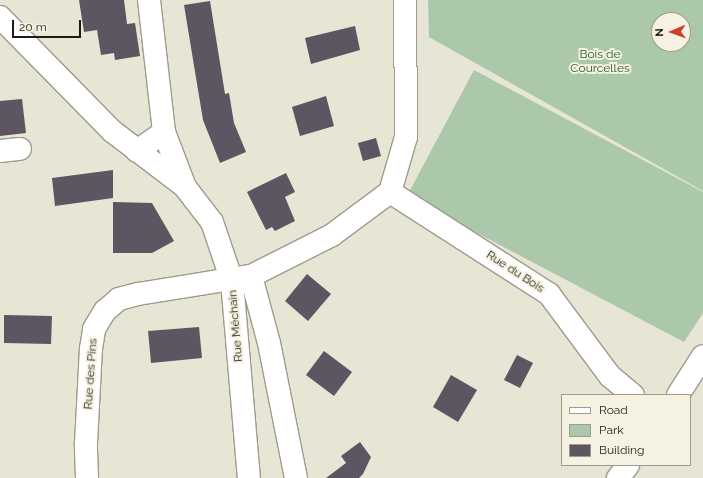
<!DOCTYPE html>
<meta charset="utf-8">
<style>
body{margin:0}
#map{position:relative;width:703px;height:478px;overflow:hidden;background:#e7e5d4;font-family:Raleway,sans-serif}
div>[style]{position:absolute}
.green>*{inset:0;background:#abc8ab}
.building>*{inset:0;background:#5d5561}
.roads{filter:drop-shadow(1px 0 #9e9b8c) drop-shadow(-1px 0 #9e9b8c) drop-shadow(0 1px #9e9b8c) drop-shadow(0 -1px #9e9b8c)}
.street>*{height:22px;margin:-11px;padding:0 11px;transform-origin:11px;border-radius:11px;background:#fff}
.secondary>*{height:22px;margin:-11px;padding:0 11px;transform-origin:11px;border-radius:11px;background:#fff}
span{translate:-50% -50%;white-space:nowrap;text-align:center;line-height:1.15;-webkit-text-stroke:4px #f5f2e1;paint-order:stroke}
.park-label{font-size:12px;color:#205a25}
.street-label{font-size:12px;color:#1c1b15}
.legend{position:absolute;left:561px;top:394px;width:130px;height:72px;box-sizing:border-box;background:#f5f2e1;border:1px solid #9e9c8f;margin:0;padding:5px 7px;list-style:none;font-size:12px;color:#1c1b15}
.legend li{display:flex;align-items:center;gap:8px;height:20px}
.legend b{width:20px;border:1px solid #9e9c8f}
.north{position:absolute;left:651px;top:12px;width:40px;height:40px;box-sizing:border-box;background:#f5f2e1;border:1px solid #9e9c8f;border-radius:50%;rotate:268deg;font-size:11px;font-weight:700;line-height:16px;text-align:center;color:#1c1b15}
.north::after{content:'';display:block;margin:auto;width:14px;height:18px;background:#cc402c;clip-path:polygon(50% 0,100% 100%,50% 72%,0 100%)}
.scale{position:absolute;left:12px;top:20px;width:69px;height:18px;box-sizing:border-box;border:2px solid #1c1b15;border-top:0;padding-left:5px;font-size:12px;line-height:14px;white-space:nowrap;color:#1c1b15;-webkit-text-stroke:3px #f5f2e1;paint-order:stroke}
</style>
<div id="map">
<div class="green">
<div style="clip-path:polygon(evenodd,428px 0,703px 0,703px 191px,429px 37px,428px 0,659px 20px,683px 20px,683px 44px,659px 44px,659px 20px)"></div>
<div style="clip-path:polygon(474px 70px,703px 192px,703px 313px,684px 342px,407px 196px)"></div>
</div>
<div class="building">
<div style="clip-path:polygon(79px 0,124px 0,127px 24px,135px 23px,140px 56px,115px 60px,114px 53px,101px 55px,97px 30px,84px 32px)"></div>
<div style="clip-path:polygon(210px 1px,225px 94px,229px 93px,234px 123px,246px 152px,220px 163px,203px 120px,184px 5px)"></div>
<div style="clip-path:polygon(355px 26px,360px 50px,311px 64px,305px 38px)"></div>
<div style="clip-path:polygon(326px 96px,334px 126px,300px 136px,292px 107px)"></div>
<div style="clip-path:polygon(22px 99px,26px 133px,0 136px,0 101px)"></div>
<div style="clip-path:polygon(376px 138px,381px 156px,363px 161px,358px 143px)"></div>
<div style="clip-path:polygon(113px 170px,113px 198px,55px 206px,52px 178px)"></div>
<div style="clip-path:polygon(286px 173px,295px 192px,285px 197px,295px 221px,275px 231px,272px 227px,266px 230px,247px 192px)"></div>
<div style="clip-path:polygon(113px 202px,152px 203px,174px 241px,152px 253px,113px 253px)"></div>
<div style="clip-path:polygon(307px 274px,331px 294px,308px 321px,285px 301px)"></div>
<div style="clip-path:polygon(4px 315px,52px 316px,51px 344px,4px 343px)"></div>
<div style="clip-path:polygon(199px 327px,202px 358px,151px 363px,148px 331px)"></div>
<div style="clip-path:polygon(324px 351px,352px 372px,334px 396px,306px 375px)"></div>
<div style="clip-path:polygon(517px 355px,533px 363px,520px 388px,504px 380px)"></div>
<div style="clip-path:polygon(451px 375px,477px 390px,458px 422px,433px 407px)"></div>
<div style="clip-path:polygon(360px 442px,371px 457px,363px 474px,359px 478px,326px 478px,346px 463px,341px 456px)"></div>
</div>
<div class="roads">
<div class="street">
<div style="left:149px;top:0;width:133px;rotate:83.5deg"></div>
<div style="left:0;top:17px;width:160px;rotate:45.5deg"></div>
<div style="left:112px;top:131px;width:89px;rotate:37.3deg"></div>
<div style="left:0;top:151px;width:20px;rotate:-6deg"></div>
<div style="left:137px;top:151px;width:33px;rotate:-35deg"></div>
<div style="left:164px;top:132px;width:59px;rotate:69.1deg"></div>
<div style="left:185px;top:187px;width:44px;rotate:52.4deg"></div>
<div style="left:212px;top:222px;width:62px;rotate:71.3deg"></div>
<div style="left:232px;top:281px;width:198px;rotate:85.1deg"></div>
<div style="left:390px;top:192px;width:189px;rotate:32.7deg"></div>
<div style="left:549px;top:294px;width:102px;rotate:53.4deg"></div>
<div style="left:610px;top:376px;width:30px;rotate:40deg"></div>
<div style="left:251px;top:276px;width:69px;rotate:75deg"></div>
<div style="left:269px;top:343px;width:138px;rotate:78.7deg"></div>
<div style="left:87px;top:478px;width:35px;rotate:-92deg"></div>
<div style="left:86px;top:443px;width:94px;rotate:-87deg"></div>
<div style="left:91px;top:349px;width:20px;rotate:-81deg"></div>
<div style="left:94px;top:329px;width:21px;rotate:-59deg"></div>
<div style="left:105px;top:311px;width:18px;rotate:-41deg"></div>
<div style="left:119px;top:299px;width:20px;rotate:-15deg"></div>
<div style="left:138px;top:294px;width:114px;rotate:-9.1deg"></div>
<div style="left:251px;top:276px;width:91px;rotate:-26.8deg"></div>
<div style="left:332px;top:235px;width:72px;rotate:-36.6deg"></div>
<div style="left:390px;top:192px;width:57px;rotate:-73.8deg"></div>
<div style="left:406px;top:137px;width:137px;rotate:-90.4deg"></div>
</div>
<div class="secondary">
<div style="left:678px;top:395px;width:46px;rotate:-57.3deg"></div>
<div style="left:618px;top:478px;width:16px;rotate:-52deg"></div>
</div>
</div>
<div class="park-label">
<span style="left:600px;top:62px">Bois de<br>Courcelles</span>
</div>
<div class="street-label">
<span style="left:515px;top:272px;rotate:33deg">Rue du Bois</span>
<span style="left:236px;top:326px;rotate:-95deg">Rue Méchain</span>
<span style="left:91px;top:374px;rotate:-86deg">Rue des Pins</span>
</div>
<ul class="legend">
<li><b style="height:5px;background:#fff"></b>Road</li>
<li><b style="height:11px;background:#abc8ab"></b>Park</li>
<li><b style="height:11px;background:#5d5561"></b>Building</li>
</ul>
<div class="north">N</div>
<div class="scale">20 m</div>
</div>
